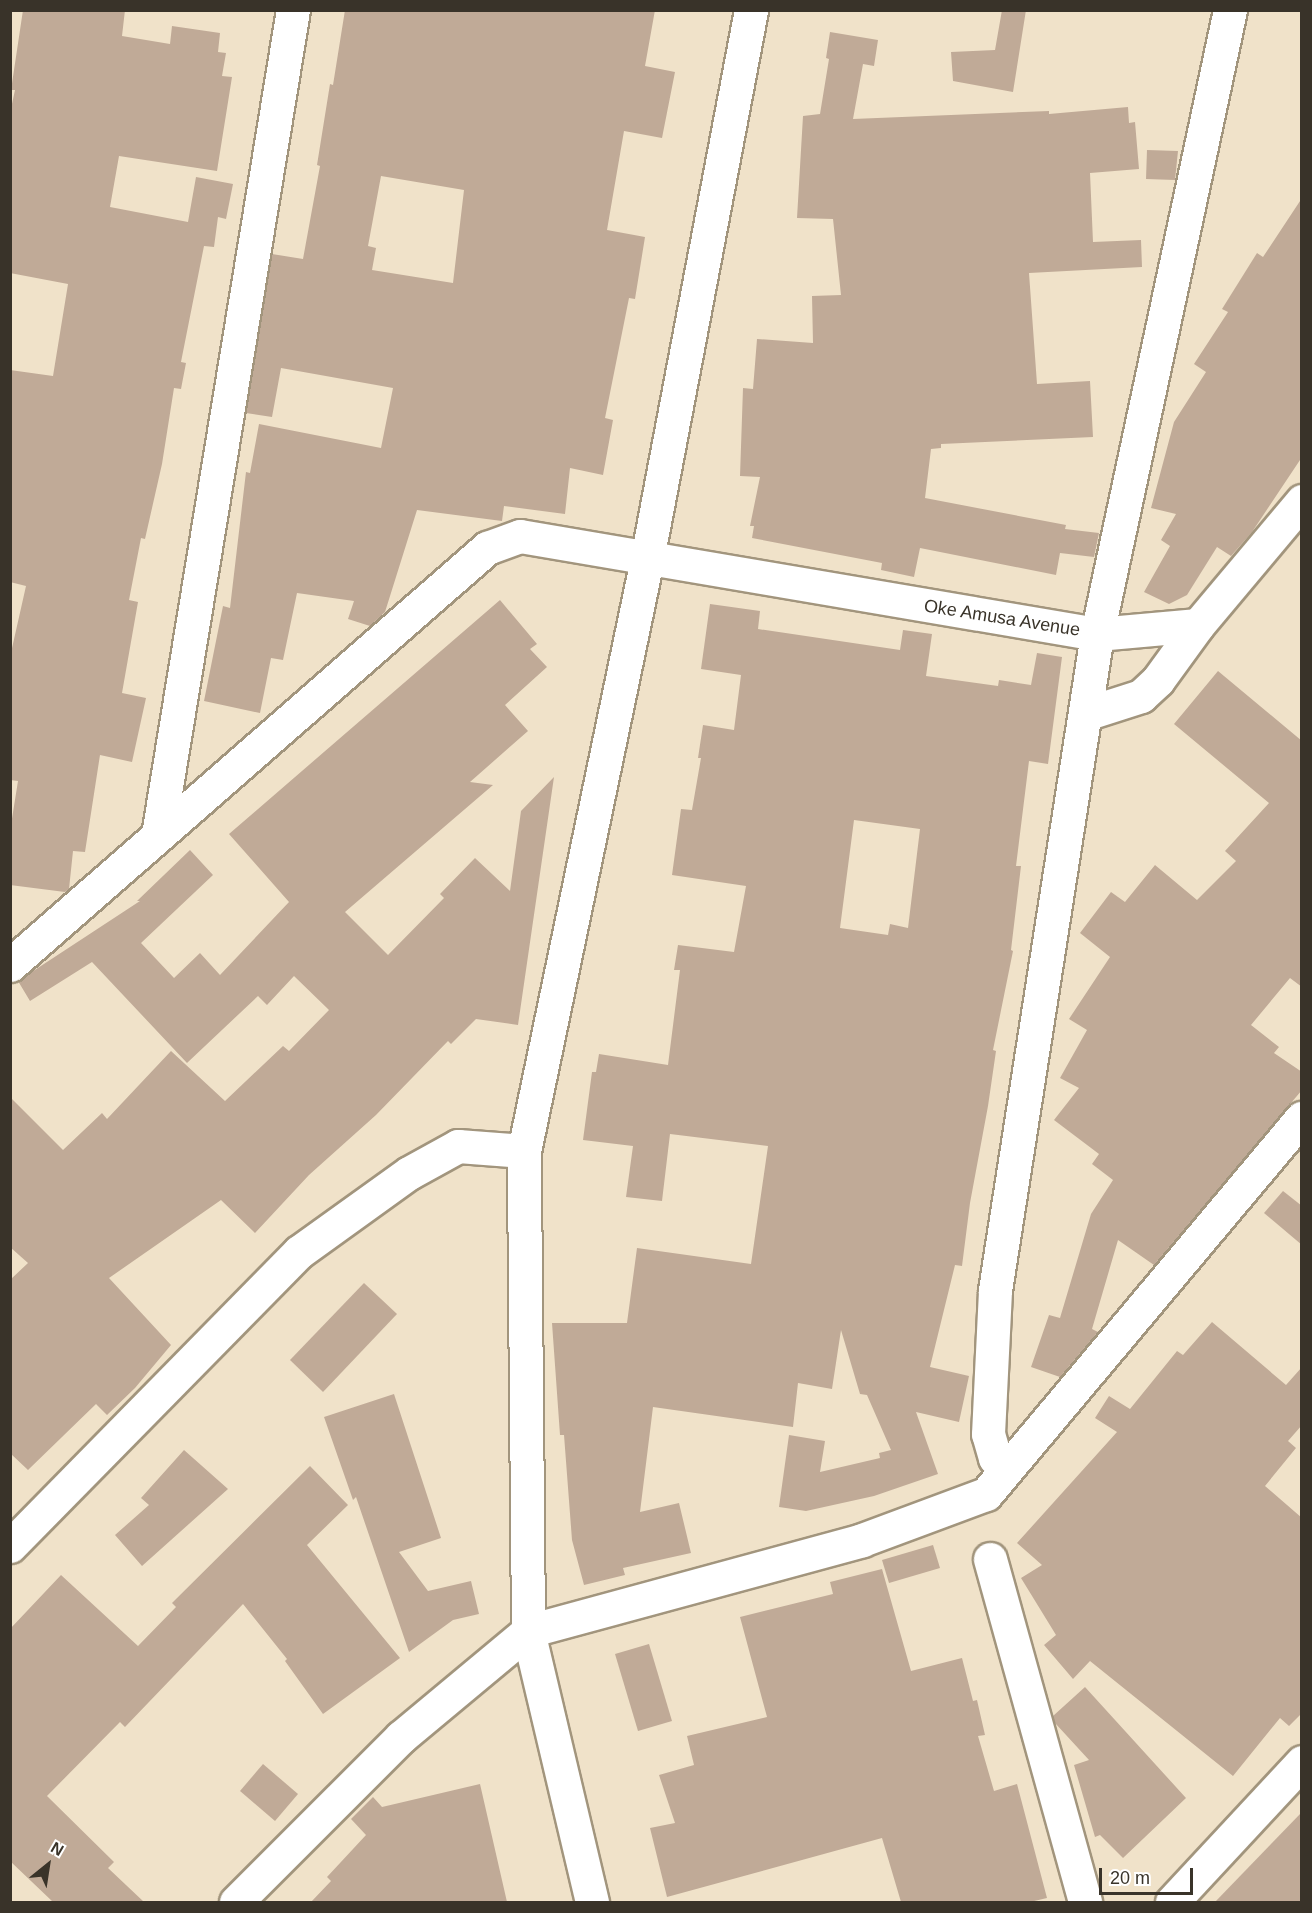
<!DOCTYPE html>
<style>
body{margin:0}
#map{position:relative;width:1312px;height:1913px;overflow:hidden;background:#f0e2c9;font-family:Arial,sans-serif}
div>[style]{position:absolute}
.building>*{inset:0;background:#c0aa97}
.roads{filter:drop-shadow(2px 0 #a2957d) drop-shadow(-2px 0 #a2957d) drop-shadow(0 2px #a2957d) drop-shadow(0 -2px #a2957d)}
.minor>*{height:33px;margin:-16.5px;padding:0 16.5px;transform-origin:16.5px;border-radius:16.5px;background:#fff}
span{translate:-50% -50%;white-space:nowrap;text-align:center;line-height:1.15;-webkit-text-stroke:4.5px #fff;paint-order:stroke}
.street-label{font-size:18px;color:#393329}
.frame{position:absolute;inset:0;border:12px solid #393329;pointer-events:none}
.north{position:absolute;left:18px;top:1835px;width:60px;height:60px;-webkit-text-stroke:4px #fff;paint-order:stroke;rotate:30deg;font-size:16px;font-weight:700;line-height:24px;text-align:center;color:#393329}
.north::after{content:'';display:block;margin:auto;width:21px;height:27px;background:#393329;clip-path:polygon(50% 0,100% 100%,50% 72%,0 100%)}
.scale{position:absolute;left:1099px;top:1868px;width:94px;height:27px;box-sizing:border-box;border:3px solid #393329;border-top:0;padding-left:8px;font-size:18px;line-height:21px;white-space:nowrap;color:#393329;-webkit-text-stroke:4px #fff;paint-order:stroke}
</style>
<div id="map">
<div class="building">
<div style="clip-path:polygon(23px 10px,125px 10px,122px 36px,170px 44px,172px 26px,220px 33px,218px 52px,226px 53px,222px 76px,232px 77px,217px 171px,119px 156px,110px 207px,188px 222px,196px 177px,233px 184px,226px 219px,218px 217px,214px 247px,204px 246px,181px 362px,186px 363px,181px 389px,174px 388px,162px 464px,145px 539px,141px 538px,129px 600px,138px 602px,122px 693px,146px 698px,132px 762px,100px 755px,85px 852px,73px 851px,69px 889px,65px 892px,10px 885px,10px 831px,18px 781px,10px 780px,10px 657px,26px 586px,10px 582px,10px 370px,53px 376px,68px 284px,10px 273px,10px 113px,15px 90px,11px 90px)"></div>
<div style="clip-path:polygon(evenodd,345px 10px,655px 10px,645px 66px,675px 72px,662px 138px,624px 131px,607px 230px,645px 237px,635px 299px,629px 298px,605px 418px,613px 420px,603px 475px,570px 468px,565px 514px,504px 506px,502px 521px,417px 510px,385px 612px,370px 626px,348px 619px,354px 601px,297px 593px,283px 660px,271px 658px,260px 713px,204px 701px,223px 606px,230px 608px,246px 472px,250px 473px,259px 424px,381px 448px,393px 388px,281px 368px,272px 417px,246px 413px,272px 254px,303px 259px,320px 166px,317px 165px,330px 84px,333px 85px,345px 10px,381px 176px,464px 190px,453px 283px,372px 270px,376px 248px,368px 246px,381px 176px)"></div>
<div style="clip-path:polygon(1002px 10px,1026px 10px,1013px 92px,953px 81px,951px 52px,995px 50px)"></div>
<div style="clip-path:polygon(830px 32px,878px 40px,874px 66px,863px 64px,853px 119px,1049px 111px,1049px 114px,1128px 107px,1129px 123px,1135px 122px,1139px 169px,1090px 173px,1093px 242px,1141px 240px,1142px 267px,1029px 273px,1037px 384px,1090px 381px,1093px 437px,941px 444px,941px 448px,931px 449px,925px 498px,1066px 525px,1065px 529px,1099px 533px,1094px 557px,1060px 553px,1056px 575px,920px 548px,914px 577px,881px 570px,882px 563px,752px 538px,754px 526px,750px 526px,760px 477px,740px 476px,743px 388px,753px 389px,757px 339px,813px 343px,812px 296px,841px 295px,833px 219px,797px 218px,803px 116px,820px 114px,829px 59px,826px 58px)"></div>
<div style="clip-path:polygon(1147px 150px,1178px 151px,1175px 180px,1146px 179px)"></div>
<div style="clip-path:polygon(1302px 198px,1302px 457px,1252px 532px,1231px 556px,1217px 547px,1187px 595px,1169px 604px,1144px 592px,1170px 546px,1161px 540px,1176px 514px,1151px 508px,1174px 422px,1206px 372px,1194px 364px,1228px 312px,1222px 309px,1257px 253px,1263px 257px)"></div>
<div style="clip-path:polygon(500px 600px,537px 644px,530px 649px,547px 667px,505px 705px,528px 731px,470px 782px,493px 785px,345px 912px,388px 955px,444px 898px,440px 894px,475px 858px,510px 891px,521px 811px,554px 777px,518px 1025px,476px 1019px,451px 1044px,448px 1041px,376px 1115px,309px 1175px,255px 1233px,221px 1200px,109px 1278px,171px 1345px,135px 1388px,107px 1415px,96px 1404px,28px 1470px,10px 1453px,10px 1280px,28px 1263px,10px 1247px,10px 1097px,63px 1150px,102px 1113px,107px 1119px,171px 1051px,225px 1101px,283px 1046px,289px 1051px,329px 1010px,294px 976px,267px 1005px,258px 996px,187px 1063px,92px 962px,30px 1001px,18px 981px,140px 901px,137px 901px,190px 850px,213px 875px,141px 943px,174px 978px,200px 953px,220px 975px,289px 902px,229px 834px)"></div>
<div style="clip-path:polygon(evenodd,710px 604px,760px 611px,758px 629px,900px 650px,903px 630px,932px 634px,926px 676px,998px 686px,999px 680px,1031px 685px,1037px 653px,1062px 657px,1048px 764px,1029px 761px,1016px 866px,1021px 866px,1011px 950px,1013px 951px,993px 1050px,996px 1051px,988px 1106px,970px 1203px,962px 1266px,955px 1265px,930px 1367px,969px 1376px,959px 1422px,916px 1412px,938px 1474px,874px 1496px,806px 1511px,779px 1507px,789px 1435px,825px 1441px,820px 1472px,880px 1458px,879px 1453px,891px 1450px,867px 1395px,860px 1394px,841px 1330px,832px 1389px,798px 1383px,793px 1427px,653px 1407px,640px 1512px,679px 1503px,691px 1553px,623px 1568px,625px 1575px,584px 1585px,572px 1540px,564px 1435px,560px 1435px,552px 1323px,627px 1323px,637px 1248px,751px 1264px,768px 1146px,670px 1134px,662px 1201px,626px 1197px,633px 1146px,583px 1140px,592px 1072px,596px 1072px,599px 1054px,668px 1065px,680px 970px,674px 970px,678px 945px,734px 952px,746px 886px,672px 875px,681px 809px,692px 810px,701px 758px,698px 758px,703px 725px,734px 730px,741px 675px,701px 669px,710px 604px,854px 820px,920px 829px,908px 928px,890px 924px,888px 935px,840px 928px,854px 820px)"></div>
<div style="clip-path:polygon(1218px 671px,1302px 741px,1302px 987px,1290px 978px,1251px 1025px,1279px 1047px,1274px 1053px,1302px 1072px,1302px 1090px,1154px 1265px,1118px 1240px,1092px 1329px,1098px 1332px,1060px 1377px,1031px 1367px,1049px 1315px,1060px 1318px,1091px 1214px,1113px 1180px,1092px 1164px,1099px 1154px,1054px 1120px,1079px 1088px,1060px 1078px,1087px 1030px,1069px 1019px,1110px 957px,1080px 933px,1111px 892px,1125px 902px,1155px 865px,1197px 900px,1236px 861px,1225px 851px,1269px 803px,1174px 724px)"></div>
<div style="clip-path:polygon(1283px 1191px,1302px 1206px,1302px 1245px,1264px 1213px)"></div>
<div style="clip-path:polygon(364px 1283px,397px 1314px,323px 1392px,290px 1360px)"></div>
<div style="clip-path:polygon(1212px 1322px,1286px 1385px,1302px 1367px,1302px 1425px,1288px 1441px,1296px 1448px,1265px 1486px,1302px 1518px,1302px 1713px,1289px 1726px,1280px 1718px,1233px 1776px,1090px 1661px,1073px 1679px,1044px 1645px,1056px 1635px,1021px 1578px,1042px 1565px,1017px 1543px,1117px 1432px,1095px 1418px,1109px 1396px,1130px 1409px,1177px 1351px,1183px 1355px)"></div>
<div style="clip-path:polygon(394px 1394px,441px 1538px,399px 1552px,428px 1591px,471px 1581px,479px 1614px,453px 1620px,409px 1652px,356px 1497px,353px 1500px,324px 1417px)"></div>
<div style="clip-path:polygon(184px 1450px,228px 1489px,142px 1566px,115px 1535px,149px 1505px,141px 1498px)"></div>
<div style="clip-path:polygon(310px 1466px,348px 1505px,307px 1545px,400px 1658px,323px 1714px,285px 1661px,287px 1659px,243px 1604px,125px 1727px,120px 1722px,47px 1796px,114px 1862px,108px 1868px,144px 1902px,53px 1902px,10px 1861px,10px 1629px,61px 1575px,138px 1646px,176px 1607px,172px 1603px)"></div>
<div style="clip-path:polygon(933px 1545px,940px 1568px,889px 1583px,882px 1560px)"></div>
<div style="clip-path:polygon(882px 1569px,911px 1671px,962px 1658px,973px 1701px,977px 1700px,985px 1735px,978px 1736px,994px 1791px,1017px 1784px,1047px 1898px,1030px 1902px,901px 1902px,882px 1838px,667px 1897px,650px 1828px,675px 1823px,659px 1775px,694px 1765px,687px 1736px,767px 1717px,740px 1617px,833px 1594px,830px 1582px)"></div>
<div style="clip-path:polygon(649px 1644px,672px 1721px,638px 1731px,615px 1654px)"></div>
<div style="clip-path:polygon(1085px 1687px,1186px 1798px,1123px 1858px,1100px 1835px,1095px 1837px,1074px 1765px,1089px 1760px,1055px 1723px,1053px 1716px)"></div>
<div style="clip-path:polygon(263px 1764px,298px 1794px,275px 1821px,240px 1791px)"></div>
<div style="clip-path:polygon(480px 1784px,507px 1902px,311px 1902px,331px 1881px,327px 1877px,366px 1835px,351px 1819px,373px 1797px,382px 1807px)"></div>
<div style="clip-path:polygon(1302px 1812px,1302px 1902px,1215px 1902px)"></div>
</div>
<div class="roads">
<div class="minor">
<div style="left:1085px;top:714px;width:59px;rotate:-17.8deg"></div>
<div style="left:1141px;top:696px;width:23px;rotate:-43deg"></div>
<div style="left:1158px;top:680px;width:68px;rotate:-54deg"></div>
<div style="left:158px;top:835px;width:836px;rotate:-80.71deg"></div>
<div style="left:10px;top:965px;width:634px;rotate:-41.16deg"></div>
<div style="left:487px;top:548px;width:35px;rotate:-20deg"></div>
<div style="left:520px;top:536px;width:585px;rotate:9.64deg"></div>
<div style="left:1097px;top:634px;width:101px;rotate:-5.1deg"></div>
<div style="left:1198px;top:625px;width:162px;rotate:-50deg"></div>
<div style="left:1007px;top:1467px;width:15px;rotate:-143deg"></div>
<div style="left:995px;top:1458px;width:25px;rotate:-106deg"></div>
<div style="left:988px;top:1434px;width:144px;rotate:-87.2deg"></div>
<div style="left:995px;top:1290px;width:664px;rotate:-81.16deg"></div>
<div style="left:1097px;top:634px;width:638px;rotate:-77.97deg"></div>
<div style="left:10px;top:1546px;width:412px;rotate:-45.5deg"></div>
<div style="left:299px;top:1252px;width:135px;rotate:-35.7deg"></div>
<div style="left:409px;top:1173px;width:56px;rotate:-28.9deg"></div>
<div style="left:458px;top:1146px;width:66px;rotate:4.3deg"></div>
<div style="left:990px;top:1559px;width:356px;rotate:74.5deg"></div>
<div style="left:236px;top:1902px;width:233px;rotate:-45deg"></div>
<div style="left:401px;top:1737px;width:165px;rotate:-39.8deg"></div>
<div style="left:528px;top:1631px;width:346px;rotate:-15.2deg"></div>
<div style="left:862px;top:1540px;width:132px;rotate:-20.4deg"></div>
<div style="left:986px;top:1494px;width:491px;rotate:-50deg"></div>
<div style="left:592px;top:1902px;width:278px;rotate:-103.3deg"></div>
<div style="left:528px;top:1631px;width:480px;rotate:-90.5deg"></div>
<div style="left:524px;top:1151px;width:605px;rotate:-78.26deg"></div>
<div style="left:647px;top:559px;width:559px;rotate:-79.27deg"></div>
<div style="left:1172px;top:1902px;width:191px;rotate:-47.1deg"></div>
</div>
</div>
<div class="street-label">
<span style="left:1002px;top:618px;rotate:9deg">Oke Amusa Avenue</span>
</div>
<div class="frame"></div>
<div class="north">N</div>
<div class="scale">20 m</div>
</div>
